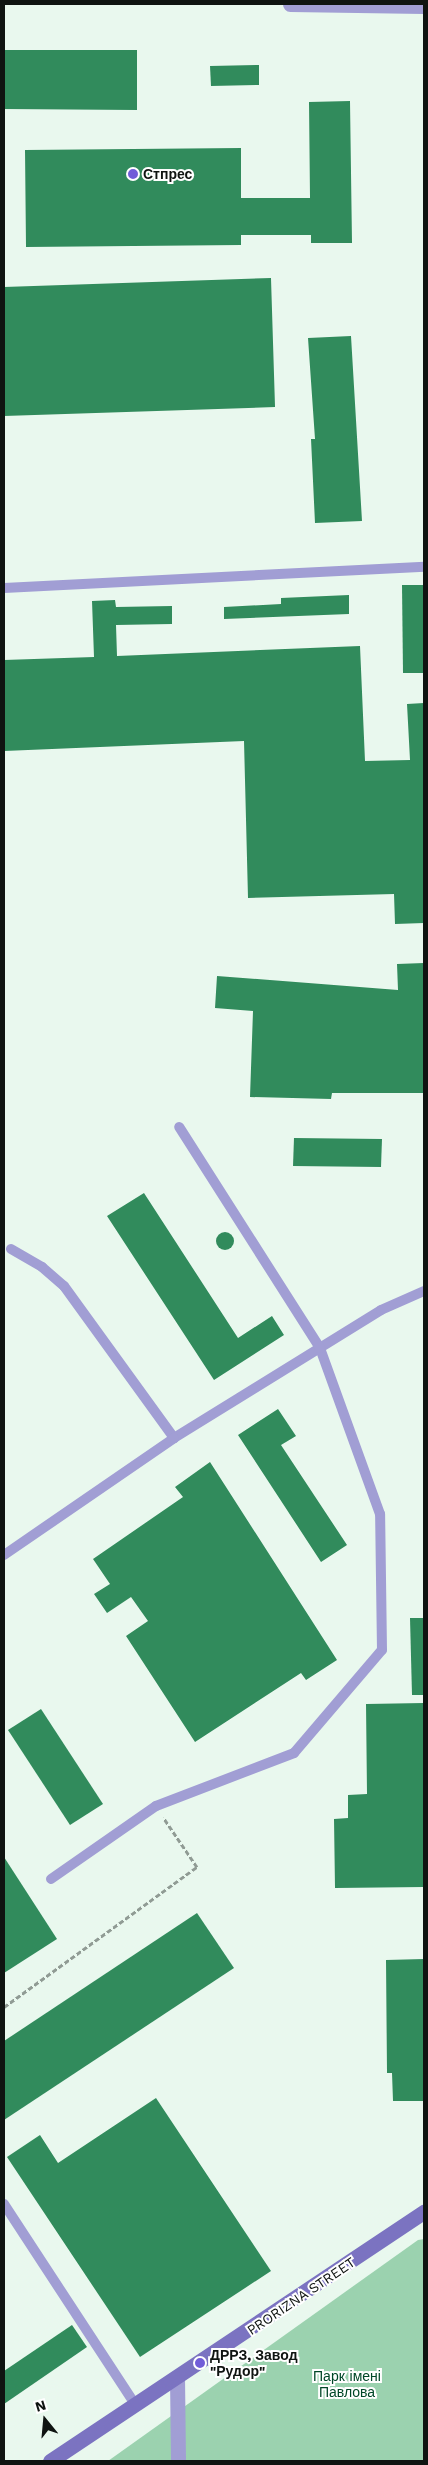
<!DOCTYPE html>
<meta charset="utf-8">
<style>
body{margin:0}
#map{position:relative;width:428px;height:2465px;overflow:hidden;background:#e9f8ee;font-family:"Work Sans",sans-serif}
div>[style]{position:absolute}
.green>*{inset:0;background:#9bd2af}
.building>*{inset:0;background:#318b5c}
.round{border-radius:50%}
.path>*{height:3px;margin-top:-1.5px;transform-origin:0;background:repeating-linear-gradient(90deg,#909b94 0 5px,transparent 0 7.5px)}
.lane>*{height:10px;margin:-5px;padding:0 5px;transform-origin:5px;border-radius:5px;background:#a19ed4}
.street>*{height:15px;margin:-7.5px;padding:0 7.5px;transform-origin:7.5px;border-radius:7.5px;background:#a19ed4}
.secondary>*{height:15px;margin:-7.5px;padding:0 7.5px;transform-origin:7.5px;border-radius:7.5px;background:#7b73c1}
.dots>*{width:14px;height:14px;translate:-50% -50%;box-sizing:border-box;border:2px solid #fff;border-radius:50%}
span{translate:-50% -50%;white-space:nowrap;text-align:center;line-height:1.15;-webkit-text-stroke:4px #fff;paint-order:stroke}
.poi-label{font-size:14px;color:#0f1411;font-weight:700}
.left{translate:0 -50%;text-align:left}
.street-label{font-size:14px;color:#0f1411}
.park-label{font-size:14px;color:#004727}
.frame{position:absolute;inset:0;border:5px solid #0f1411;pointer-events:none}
.north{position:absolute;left:20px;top:2395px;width:50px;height:50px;-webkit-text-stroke:4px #fff;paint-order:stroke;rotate:343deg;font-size:14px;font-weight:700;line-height:20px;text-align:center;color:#0f1411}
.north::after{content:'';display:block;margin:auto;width:18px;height:22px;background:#0f1411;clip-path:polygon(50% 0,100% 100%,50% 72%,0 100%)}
</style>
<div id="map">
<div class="green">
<div style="clip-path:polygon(424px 2239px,424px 2461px,108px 2461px,418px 2240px)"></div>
</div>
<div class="building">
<div style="clip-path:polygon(4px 50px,137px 50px,137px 110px,4px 109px)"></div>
<div style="clip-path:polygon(259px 65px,259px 85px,211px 86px,210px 66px)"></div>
<div style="clip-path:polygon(350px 101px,352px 243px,311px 243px,311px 235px,241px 235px,241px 245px,26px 247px,25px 150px,241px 148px,241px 198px,310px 198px,309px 102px)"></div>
<div style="clip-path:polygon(271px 278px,275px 407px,4px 416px,4px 287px)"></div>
<div style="clip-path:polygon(351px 336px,362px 521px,315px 523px,311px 439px,315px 439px,308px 338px)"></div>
<div style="clip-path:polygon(402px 585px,424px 585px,424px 673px,403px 673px)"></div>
<div style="clip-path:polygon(349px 595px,349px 614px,224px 619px,224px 607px,281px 604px,281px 598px)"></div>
<div style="clip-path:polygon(115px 600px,116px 607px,172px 606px,172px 624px,116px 625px,117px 656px,360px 646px,365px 761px,410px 760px,407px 704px,424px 703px,424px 923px,395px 924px,394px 894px,248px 898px,244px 741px,4px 751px,4px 660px,94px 657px,92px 601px)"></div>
<div style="clip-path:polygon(424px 963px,424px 1093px,332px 1093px,331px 1099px,250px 1097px,253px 1011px,215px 1008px,217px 976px,398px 990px,397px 964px)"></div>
<div style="clip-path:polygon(294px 1138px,382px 1139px,381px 1167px,293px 1166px)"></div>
<div style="clip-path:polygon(144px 1193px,238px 1338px,272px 1316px,284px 1335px,214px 1380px,107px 1216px)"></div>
<div class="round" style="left:216px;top:1232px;width:18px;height:18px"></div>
<div style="clip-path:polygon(278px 1409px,296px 1436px,281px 1445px,347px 1545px,321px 1562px,238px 1435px)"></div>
<div style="clip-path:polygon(210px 1462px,337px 1660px,306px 1680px,301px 1673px,195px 1742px,126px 1636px,148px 1621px,131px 1597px,107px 1613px,94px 1594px,110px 1584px,93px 1559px,183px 1497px,175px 1487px)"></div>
<div style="clip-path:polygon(410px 1618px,424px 1618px,424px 1695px,412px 1695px)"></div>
<div style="clip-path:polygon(424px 1703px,424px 1887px,335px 1888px,334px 1819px,348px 1818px,348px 1795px,367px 1794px,366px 1704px)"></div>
<div style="clip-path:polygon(41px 1709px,103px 1804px,70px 1825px,8px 1730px)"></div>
<div style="clip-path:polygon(4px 1857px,57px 1939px,4px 1973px)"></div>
<div style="clip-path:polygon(197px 1913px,234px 1968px,4px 2120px,4px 2041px)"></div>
<div style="clip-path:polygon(424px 1959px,424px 2101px,393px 2101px,392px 2073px,387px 2073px,386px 1960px)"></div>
<div style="clip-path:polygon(156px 2098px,271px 2271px,140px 2357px,7px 2157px,40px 2135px,58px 2163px)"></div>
<div style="clip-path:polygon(72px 2325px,87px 2347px,4px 2404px,4px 2371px)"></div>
</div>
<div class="path">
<div style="left:4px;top:2007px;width:238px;rotate:-36deg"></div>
<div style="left:197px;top:1867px;width:60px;rotate:-124.2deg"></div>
</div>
<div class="lane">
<div style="left:4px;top:588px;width:421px;rotate:-2.9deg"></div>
<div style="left:11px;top:1249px;width:36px;rotate:30deg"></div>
<div style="left:42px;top:1267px;width:29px;rotate:41deg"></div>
<div style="left:64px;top:1286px;width:188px;rotate:54.1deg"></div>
<div style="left:174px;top:1438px;width:243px;rotate:-31.7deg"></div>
<div style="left:381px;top:1310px;width:47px;rotate:-23.8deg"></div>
<div style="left:4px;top:1555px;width:206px;rotate:-34.5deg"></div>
<div style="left:51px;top:1879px;width:128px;rotate:-34.8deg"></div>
<div style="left:156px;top:1806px;width:148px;rotate:-21deg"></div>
<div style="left:294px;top:1753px;width:135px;rotate:-49.5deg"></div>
<div style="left:382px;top:1650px;width:136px;rotate:-90.8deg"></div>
<div style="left:380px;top:1514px;width:177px;rotate:-109.9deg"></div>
<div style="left:320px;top:1348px;width:262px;rotate:-122.5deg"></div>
<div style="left:4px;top:2204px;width:239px;rotate:56.8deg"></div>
</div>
<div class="street">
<div style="left:290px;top:4px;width:134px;rotate:0.9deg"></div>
<div style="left:177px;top:2377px;width:84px;rotate:89.3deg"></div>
</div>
<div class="secondary">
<div style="left:50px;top:2461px;width:449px;rotate:-33.7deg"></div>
</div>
<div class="dots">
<div style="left:133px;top:174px;background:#725dd8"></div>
<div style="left:200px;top:2363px;background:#725dd8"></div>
</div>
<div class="poi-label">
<span class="left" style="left:143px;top:174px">Стпрес</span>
<span class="left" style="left:210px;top:2363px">ДРРЗ, Завод<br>"Рудор"</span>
</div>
<div class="street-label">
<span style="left:301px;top:2296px;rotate:-34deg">PRORIZNA STREET</span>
</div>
<div class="park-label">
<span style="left:347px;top:2384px">Парк імені<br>Павлова</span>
</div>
<div class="frame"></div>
<div class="north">N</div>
</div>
